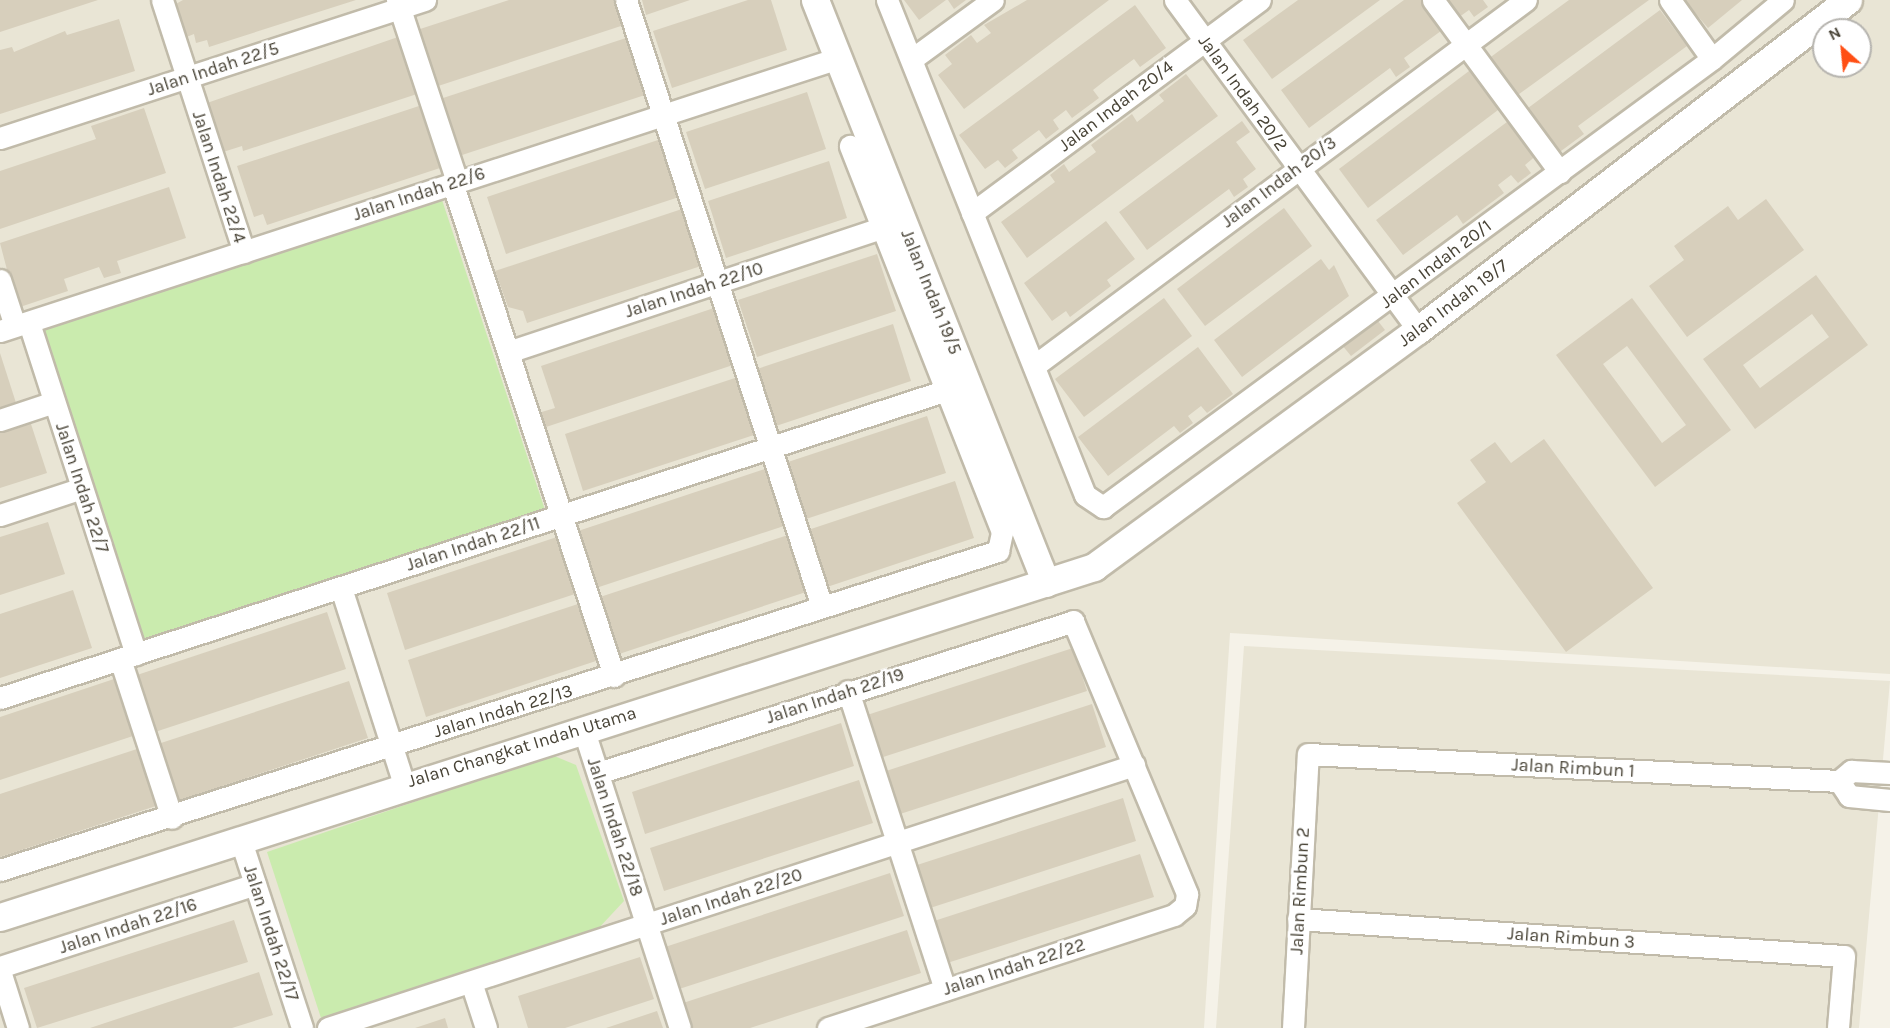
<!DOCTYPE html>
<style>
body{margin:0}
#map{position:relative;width:1890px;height:1028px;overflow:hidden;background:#f5f2e8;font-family:Karla,sans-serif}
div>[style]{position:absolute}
.residential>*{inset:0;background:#e9e5d5}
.green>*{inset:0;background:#caebae}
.building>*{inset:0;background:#d7cfbc}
.roads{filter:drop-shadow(2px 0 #c1bbaa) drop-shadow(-2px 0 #c1bbaa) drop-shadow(0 2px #c1bbaa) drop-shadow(0 -2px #c1bbaa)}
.minor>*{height:21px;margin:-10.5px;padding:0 10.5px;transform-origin:10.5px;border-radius:10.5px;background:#fff}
.tertiary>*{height:27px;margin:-13.5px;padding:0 13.5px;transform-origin:13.5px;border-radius:13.5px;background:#fff}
span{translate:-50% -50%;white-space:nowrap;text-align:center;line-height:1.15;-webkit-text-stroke:5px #fff;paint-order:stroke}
.street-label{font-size:18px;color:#484336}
.north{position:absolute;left:1812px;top:18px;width:60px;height:60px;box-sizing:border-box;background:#fff;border:2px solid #b6b4af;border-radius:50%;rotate:333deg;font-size:16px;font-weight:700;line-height:24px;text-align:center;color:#484336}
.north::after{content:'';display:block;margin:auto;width:21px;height:27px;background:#ff4f14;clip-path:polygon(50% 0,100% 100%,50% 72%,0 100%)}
</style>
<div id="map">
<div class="residential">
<div style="clip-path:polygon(evenodd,0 0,1890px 0,1890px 674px,1230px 633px,1204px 1028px,0 1028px,0 0,1824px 30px,1860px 30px,1860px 66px,1824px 66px,1824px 30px)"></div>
<div style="clip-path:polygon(1244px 646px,1890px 681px,1859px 1028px,1216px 1028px)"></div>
</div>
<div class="green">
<div style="clip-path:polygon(441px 197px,545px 510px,146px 643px,42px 330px)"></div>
<div style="clip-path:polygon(552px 755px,576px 765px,624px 901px,597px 930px,321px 1018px,267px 852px)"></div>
</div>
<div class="building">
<div style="clip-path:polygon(0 0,98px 0,0 32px)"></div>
<div style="clip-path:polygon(183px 0,356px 0,209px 47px,207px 40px,196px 43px,194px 34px,184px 38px,174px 5px)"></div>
<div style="clip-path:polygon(509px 0,616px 0,624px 25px,432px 88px,414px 31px)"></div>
<div style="clip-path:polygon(642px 0,690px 0,646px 15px)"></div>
<div style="clip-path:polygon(748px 0,771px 0,787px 50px,672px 88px,653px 31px)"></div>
<div style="clip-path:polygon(904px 0,946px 0,919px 20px)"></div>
<div style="clip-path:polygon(948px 0,966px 0,954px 9px)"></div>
<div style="clip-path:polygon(1027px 0,1109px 0,964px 109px,938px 75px,952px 64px,945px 55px,971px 35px,977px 43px,991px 33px,984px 25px)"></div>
<div style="clip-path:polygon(1298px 0,1380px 0,1272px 79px,1243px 40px)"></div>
<div style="clip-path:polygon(1404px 0,1424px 0,1445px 28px,1404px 58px,1410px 67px,1396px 77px,1390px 68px,1309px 128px,1281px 90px)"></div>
<div style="clip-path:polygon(1441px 0,1483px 0,1488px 7px,1474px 17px,1469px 10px,1455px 20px)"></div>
<div style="clip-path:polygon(1569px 0,1649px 0,1515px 97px,1488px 59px)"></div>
<div style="clip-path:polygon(1684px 0,1742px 0,1708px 28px)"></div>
<div style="clip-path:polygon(1135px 5px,1166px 48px,1140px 67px,1134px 59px,1107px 79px,1093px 90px,1099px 98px,1072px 118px,1066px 110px,1053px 120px,1059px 129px,1046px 139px,1039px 130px,1012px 150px,1018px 158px,1005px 168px,998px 160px,985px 169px,959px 135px)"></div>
<div style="clip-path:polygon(1660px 10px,1687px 46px,1578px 126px,1584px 134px,1557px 154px,1524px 111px)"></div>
<div style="clip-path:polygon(119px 19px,135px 71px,0 114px,0 50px,12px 47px,14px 52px,65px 31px,67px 35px)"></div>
<div style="clip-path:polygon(398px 37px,417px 94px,243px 151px,242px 146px,223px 152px,207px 103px)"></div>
<div style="clip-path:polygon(629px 37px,648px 94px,456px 157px,437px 100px)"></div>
<div style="clip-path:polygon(1473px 68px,1502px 107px,1368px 208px,1339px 169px)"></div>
<div style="clip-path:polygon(1186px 74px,1218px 116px,1027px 258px,1001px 222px,1055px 182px,1050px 175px,1064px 164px,1069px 172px,1096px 152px,1091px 145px,1132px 114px,1137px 122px,1164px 101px,1159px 95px)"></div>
<div style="clip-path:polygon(807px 92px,826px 149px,705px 189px,686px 132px)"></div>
<div style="clip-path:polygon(419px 106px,440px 168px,267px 225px,263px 214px,254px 217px,237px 166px)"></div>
<div style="clip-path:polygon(144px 108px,166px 173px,0 229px,0 171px,96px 139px,91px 126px)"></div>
<div style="clip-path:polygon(1511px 119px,1538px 154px,1525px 165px,1531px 173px,1518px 183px,1511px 175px,1498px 185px,1504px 193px,1463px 224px,1457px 215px,1403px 255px,1376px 220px)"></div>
<div style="clip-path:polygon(1242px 121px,1250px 132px,1236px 142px,1256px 169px,1243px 179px,1248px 187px,1234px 197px,1229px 189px,1147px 250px,1119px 212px)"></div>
<div style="clip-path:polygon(661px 139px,679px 197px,506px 254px,487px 197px)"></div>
<div style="clip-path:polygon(829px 161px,847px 218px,726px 258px,708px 201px)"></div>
<div style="clip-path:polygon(169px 187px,186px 238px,117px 261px,121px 273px,104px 278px,99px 267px,64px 279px,68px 291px,17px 308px,0 243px)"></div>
<div style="clip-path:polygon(1766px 199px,1804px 250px,1687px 337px,1649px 286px,1684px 260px,1674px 246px,1728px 206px,1738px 220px)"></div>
<div style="clip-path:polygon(1284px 208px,1312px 246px,1205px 326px,1177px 289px)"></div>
<div style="clip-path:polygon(682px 209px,701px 266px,527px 323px,523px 311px,508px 307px,495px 271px)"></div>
<div style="clip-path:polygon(1106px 221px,1135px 259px,1107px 280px,1111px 286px,1070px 317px,1066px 311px,1052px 321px,1024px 283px)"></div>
<div style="clip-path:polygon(877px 254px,896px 311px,757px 357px,738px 300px)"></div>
<div style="clip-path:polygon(1321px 259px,1329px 270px,1334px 265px,1349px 296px,1242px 377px,1214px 340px)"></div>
<div style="clip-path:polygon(evenodd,1816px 275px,1868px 345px,1755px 429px,1703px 359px,1816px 275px,1812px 314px,1829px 337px,1760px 388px,1743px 365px,1812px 314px)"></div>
<div style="clip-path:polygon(1164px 298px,1192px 336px,1084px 417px,1055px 379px)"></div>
<div style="clip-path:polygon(evenodd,1632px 298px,1731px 430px,1655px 487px,1556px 355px,1632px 298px,1627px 346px,1686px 425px,1662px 443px,1603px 364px,1627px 346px)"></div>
<div style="clip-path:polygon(714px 308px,733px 365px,540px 429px,535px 414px,555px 408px,541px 366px)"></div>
<div style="clip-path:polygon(1378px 321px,1385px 330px,1351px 356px,1342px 345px)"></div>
<div style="clip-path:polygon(893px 324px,911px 381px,773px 427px,754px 370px)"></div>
<div style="clip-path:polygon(1198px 347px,1233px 394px,1207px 413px,1201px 406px,1188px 416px,1193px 423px,1180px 433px,1174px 426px,1108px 476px,1078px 437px)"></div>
<div style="clip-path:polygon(0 353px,17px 406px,0 412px)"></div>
<div style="clip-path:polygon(738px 377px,757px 434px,583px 491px,565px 434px)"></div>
<div style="clip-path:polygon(927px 416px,946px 473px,803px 520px,785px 463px)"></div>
<div style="clip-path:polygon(30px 421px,47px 473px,0 488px,0 431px)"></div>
<div style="clip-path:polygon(1544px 439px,1653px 588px,1566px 652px,1457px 503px,1486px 482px,1470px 460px,1495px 442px,1511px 463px)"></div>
<div style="clip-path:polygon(765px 469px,784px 526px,593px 589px,575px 532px)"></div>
<div style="clip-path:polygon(955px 481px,974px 538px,824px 588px,805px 531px)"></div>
<div style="clip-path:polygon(48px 522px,65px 574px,0 595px,0 537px)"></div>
<div style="clip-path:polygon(788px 535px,806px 592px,616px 655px,597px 598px)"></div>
<div style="clip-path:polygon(560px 536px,578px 593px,405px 650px,387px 593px)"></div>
<div style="clip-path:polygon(73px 590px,92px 648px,0 678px,0 614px)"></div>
<div style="clip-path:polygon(581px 603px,599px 660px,426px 717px,408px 660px)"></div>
<div style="clip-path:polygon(327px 612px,346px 669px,155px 732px,137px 675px)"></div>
<div style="clip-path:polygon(1073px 648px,1087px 691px,877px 759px,864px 716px)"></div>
<div style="clip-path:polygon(117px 678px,136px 735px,0 780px,0 717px)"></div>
<div style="clip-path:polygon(349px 681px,368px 738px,177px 801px,158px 744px)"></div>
<div style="clip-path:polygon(1092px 704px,1106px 747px,897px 815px,883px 772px)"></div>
<div style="clip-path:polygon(841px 723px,854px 766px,645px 834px,632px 792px)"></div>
<div style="clip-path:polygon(140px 748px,159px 805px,0 857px,0 794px)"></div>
<div style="clip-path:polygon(859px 780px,873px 823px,664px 891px,650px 848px)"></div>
<div style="clip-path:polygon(1123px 798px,1136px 841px,927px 909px,914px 866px)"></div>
<div style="clip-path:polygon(1140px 854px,1154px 897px,944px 964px,931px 922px)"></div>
<div style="clip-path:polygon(890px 873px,904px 916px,676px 990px,662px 948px)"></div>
<div style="clip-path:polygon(234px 920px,248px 962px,37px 1028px,24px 988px)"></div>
<div style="clip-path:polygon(907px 930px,921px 973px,750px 1028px,687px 1028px,680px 1004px)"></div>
<div style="clip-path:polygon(640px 957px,654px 999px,565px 1028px,528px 1028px,518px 996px)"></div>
<div style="clip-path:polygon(259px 972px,273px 1015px,232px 1028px,90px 1028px)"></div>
<div style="clip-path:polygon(657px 1011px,663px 1028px,606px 1028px)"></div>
<div style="clip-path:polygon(445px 1018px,448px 1028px,415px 1028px)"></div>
</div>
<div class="roads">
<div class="minor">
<div style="left:162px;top:0;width:265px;rotate:72deg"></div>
<div style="left:397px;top:0;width:191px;rotate:71.7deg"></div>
<div style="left:626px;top:0;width:638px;rotate:72.1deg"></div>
<div style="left:887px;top:0;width:533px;rotate:68.2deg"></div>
<div style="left:1085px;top:495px;width:22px;rotate:34deg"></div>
<div style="left:1103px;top:507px;width:756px;rotate:-36.34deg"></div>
<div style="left:1712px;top:59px;width:92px;rotate:-39.7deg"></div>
<div style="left:1175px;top:0;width:410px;rotate:53.6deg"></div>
<div style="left:1433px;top:0;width:214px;rotate:53.6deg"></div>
<div style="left:1670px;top:0;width:72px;rotate:54.6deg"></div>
<div style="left:912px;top:59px;width:100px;rotate:-36.1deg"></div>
<div style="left:0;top:138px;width:447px;rotate:-18deg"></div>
<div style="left:452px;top:182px;width:520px;rotate:71.84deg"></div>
<div style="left:972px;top:213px;width:358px;rotate:-36.5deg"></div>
<div style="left:0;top:280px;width:48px;rotate:71.9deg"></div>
<div style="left:29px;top:323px;width:348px;rotate:72.1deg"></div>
<div style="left:0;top:331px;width:881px;rotate:-18.04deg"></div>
<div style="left:508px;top:352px;width:393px;rotate:-18.4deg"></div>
<div style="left:1034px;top:366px;width:613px;rotate:-36.65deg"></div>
<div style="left:0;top:420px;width:57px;rotate:-18.4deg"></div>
<div style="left:0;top:515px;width:86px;rotate:-18.2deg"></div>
<div style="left:341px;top:588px;width:206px;rotate:72.2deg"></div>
<div style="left:120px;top:659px;width:167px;rotate:71.9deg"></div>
<div style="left:848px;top:691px;width:314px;rotate:72deg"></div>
<div style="left:0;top:698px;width:996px;rotate:-18.02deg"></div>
<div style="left:583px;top:728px;width:315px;rotate:72.1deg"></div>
<div style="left:598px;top:773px;width:499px;rotate:-17.7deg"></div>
<div style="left:1073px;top:621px;width:296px;rotate:67.3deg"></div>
<div style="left:1187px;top:894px;width:12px;rotate:99deg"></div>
<div style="left:1185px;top:906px;width:14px;rotate:141deg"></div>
<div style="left:1174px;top:915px;width:364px;rotate:161.9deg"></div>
<div style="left:1839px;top:781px;width:18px;rotate:56deg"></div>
<div style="left:1849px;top:796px;width:41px;rotate:5.6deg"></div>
<div style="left:1839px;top:781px;width:16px;rotate:-40deg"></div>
<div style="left:1851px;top:771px;width:39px;rotate:3deg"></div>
<div style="left:240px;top:838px;width:200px;rotate:71.9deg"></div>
<div style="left:0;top:870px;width:1048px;rotate:-17.73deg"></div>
<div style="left:998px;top:551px;width:19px;rotate:-78deg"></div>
<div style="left:1002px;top:532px;width:415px;rotate:-111.5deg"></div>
<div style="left:1298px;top:919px;width:547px;rotate:3.88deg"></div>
<div style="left:1844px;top:956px;width:72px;rotate:94.8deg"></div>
<div style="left:0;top:967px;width:268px;rotate:-18deg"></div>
<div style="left:0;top:971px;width:60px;rotate:72.5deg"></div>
<div style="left:471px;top:982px;width:48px;rotate:71.9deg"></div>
<div style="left:328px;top:1028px;width:848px;rotate:-18.07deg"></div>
<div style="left:1293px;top:1028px;width:274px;rotate:-86.9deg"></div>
<div style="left:1308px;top:754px;width:532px;rotate:2.91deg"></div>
</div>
<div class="tertiary">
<div style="left:815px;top:0;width:627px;rotate:68.39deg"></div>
<div style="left:0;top:917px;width:1149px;rotate:-17.74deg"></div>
<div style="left:1094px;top:567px;width:401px;rotate:-36.2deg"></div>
<div style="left:1418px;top:330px;width:542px;rotate:-37.5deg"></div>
</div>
</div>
<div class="street-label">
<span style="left:213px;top:69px;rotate:-18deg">Jalan Indah 22/5</span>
<span style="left:1243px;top:93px;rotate:54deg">Jalan Indah 20/2</span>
<span style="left:1116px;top:106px;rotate:-37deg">Jalan Indah 20/4</span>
<span style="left:219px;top:177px;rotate:72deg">Jalan Indah 22/4</span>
<span style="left:1279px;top:182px;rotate:-37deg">Jalan Indah 20/3</span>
<span style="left:419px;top:194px;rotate:-18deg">Jalan Indah 22/6</span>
<span style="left:1436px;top:264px;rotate:-37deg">Jalan Indah 20/1</span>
<span style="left:694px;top:290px;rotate:-18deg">Jalan Indah 22/10</span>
<span style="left:931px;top:292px;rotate:68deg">Jalan Indah 19/5</span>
<span style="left:1453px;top:303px;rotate:-37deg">Jalan Indah 19/7</span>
<span style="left:82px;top:488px;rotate:72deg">Jalan Indah 22/7</span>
<span style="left:473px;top:544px;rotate:-18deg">Jalan Indah 22/11</span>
<span style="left:835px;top:696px;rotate:-18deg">Jalan Indah 22/19</span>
<span style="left:503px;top:711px;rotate:-17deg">Jalan Indah 22/13</span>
<span style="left:522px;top:747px;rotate:-17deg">Jalan Changkat Indah Utama</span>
<span style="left:1573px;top:768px;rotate:3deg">Jalan Rimbun 1</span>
<span style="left:615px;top:827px;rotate:72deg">Jalan Indah 22/18</span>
<span style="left:1300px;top:891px;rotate:-87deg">Jalan Rimbun 2</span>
<span style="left:731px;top:897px;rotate:-18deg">Jalan Indah 22/20</span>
<span style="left:128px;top:926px;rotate:-18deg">Jalan Indah 22/16</span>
<span style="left:271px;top:933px;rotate:72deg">Jalan Indah 22/17</span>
<span style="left:1571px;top:938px;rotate:4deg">Jalan Rimbun 3</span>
<span style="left:1014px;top:967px;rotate:-18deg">Jalan Indah 22/22</span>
</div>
<div class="north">N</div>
</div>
